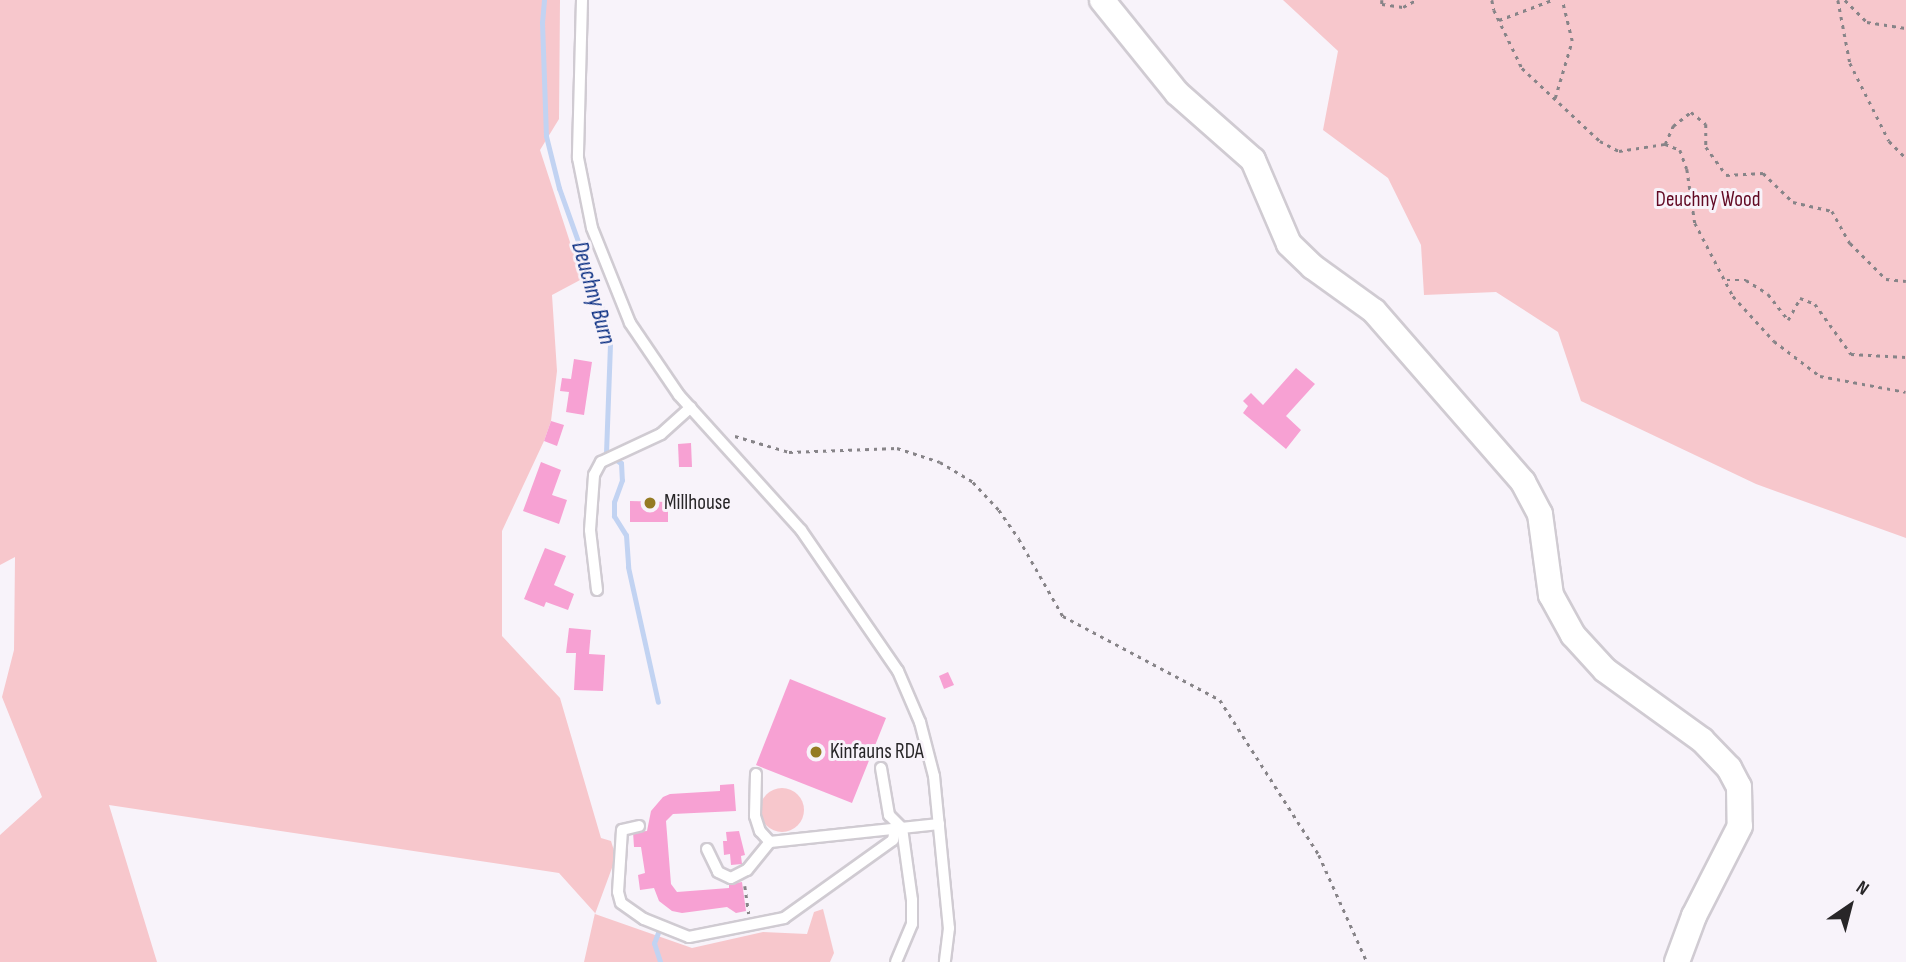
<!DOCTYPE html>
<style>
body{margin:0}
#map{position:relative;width:1906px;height:962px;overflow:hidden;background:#f8f3fa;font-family:"Sofia Sans Condensed",sans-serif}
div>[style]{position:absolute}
.green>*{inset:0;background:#f7c7cc}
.round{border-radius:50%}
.stream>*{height:5px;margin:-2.5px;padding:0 2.5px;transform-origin:2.5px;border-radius:2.5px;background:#c2d3f2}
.building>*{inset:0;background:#f7a1d3}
.path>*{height:2.5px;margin-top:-1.25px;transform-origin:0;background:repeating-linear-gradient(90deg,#878488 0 3.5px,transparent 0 8.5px)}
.roads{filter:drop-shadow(2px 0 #d0cbd2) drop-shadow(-2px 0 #d0cbd2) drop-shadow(0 2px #d0cbd2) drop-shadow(0 -2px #d0cbd2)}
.service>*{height:10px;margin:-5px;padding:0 5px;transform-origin:5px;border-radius:5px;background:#fff}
.tertiary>*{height:24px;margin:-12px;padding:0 12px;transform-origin:12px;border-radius:12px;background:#fff}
.dots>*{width:19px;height:19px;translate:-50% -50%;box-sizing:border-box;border:4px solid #f8f3fa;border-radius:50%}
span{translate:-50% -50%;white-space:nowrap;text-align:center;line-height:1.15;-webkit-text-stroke:6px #f8f3fa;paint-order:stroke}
.park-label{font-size:21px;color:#620a24}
.poi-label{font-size:21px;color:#282628}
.left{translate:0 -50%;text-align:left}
.water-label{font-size:23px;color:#062b80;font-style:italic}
.north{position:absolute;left:1815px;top:871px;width:70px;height:70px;-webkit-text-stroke:5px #f8f3fa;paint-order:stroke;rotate:35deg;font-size:19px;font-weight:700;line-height:28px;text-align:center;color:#282628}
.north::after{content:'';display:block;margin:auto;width:24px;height:32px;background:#282628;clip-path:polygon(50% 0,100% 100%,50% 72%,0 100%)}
</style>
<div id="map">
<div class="green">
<div style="clip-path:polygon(0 0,560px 0,559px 119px,540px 150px,582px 279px,552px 295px,557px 371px,551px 421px,544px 441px,502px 531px,502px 636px,560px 698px,601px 838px,611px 841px,616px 857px,595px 914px,692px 948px,763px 932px,807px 934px,814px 912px,823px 909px,834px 953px,830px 962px,584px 962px,595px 913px,559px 873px,109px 805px,157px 962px,0 962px,0 835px,42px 797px,2px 697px,14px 650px,15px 557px,0 565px)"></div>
<div style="clip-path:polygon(1283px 0,1906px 0,1906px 538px,1756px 484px,1581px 401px,1558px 332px,1496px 292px,1424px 295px,1421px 245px,1388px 178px,1323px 130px,1338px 51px)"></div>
<div class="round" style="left:760px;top:788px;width:44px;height:44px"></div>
</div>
<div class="stream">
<div style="left:544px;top:0;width:22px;rotate:95deg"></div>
<div style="left:542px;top:22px;width:114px;rotate:88deg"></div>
<div style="left:546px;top:136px;width:54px;rotate:76deg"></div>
<div style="left:559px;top:188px;width:140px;rotate:70.4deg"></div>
<div style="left:606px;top:320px;width:24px;rotate:81deg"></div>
<div style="left:610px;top:344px;width:109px;rotate:92.1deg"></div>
<div style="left:606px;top:453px;width:18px;rotate:34deg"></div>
<div style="left:621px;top:463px;width:17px;rotate:87deg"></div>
<div style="left:622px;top:480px;width:23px;rotate:110deg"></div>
<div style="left:614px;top:502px;width:14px;rotate:90deg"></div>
<div style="left:614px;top:516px;width:22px;rotate:58deg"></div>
<div style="left:626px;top:535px;width:32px;rotate:86deg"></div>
<div style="left:628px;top:567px;width:138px;rotate:77.5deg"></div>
<div style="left:659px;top:930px;width:14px;rotate:111deg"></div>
<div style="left:654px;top:943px;width:20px;rotate:72deg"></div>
</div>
<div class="building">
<div style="clip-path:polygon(574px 359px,592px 362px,584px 415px,566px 412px,569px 392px,560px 391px,562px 378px,571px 379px)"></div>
<div style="clip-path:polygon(1296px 368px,1315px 384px,1286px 416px,1301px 430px,1286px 449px,1243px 413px,1248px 406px,1243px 401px,1251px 393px,1263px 405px)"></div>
<div style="clip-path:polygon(551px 421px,564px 425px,557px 446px,544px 441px)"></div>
<div style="clip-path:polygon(691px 443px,692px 467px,679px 467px,678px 444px)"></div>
<div style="clip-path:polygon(541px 462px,561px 470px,552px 495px,567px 500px,559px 524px,523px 511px)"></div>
<div style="clip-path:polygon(630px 501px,668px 502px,668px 522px,630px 522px)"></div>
<div style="clip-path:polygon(545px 548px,566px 556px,554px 585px,574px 594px,568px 610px,546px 602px,544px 607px,524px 599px)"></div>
<div style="clip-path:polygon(569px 628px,591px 630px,589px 654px,605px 655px,603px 691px,574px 690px,576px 653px,566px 653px)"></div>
<div style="clip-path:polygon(948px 672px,954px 685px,944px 689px,939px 676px)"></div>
<div style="clip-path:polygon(790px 679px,886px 718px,852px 803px,756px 765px)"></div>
<div style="clip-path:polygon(734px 784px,736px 811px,673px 814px,666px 821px,671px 884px,677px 892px,729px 888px,729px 884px,742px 882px,746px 911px,736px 913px,727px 907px,682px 913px,672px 911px,659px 901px,654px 888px,640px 890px,638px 875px,645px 873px,641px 847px,634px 847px,633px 832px,647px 831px,651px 811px,663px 797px,670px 794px,720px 791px,720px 785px)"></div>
<div style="clip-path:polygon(739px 831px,745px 855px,741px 856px,742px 864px,731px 865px,730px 854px,724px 855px,723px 841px,727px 841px,726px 832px)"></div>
</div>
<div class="path">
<div style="left:1382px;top:0;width:4px;rotate:90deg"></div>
<div style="left:1382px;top:4px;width:21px;rotate:8deg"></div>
<div style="left:1403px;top:7px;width:15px;rotate:-28deg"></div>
<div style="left:1492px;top:0;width:10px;rotate:79deg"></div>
<div style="left:1494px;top:10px;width:64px;rotate:64.2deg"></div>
<div style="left:1522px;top:68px;width:107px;rotate:43.1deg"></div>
<div style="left:1600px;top:141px;width:21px;rotate:28deg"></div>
<div style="left:1619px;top:151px;width:47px;rotate:-8.7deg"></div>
<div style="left:1665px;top:144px;width:16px;rotate:22deg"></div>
<div style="left:1680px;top:150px;width:20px;rotate:70deg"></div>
<div style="left:1687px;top:169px;width:55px;rotate:81.6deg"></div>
<div style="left:1695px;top:223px;width:82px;rotate:62.5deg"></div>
<div style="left:1733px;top:296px;width:61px;rotate:47.7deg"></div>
<div style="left:1774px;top:341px;width:58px;rotate:37.3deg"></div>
<div style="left:1820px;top:376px;width:87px;rotate:10.5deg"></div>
<div style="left:1838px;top:0;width:64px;rotate:79.2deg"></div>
<div style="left:1850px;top:63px;width:87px;rotate:63.4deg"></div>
<div style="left:1889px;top:141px;width:24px;rotate:45deg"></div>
<div style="left:1845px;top:0;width:31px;rotate:45deg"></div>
<div style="left:1867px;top:22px;width:39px;rotate:9deg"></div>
<div style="left:1499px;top:20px;width:57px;rotate:-20.7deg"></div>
<div style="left:1555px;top:98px;width:59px;rotate:-73.4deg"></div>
<div style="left:1572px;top:41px;width:42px;rotate:-103.7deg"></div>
<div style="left:1665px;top:144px;width:20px;rotate:-66deg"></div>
<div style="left:1673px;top:126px;width:23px;rotate:-38deg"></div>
<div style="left:1691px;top:112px;width:19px;rotate:39deg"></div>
<div style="left:1706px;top:124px;width:23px;rotate:90deg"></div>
<div style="left:1706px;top:147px;width:34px;rotate:54deg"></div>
<div style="left:1726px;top:175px;width:37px;rotate:-3deg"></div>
<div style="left:1763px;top:173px;width:42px;rotate:44deg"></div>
<div style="left:1793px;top:202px;width:40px;rotate:13deg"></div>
<div style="left:1832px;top:211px;width:37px;rotate:61deg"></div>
<div style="left:1850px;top:243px;width:51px;rotate:45deg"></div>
<div style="left:1886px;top:279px;width:20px;rotate:6deg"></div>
<div style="left:1727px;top:280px;width:19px"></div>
<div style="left:1746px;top:280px;width:26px;rotate:32deg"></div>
<div style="left:1768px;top:294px;width:33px;rotate:52deg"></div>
<div style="left:1788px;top:320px;width:25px;rotate:-61deg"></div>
<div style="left:1800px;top:298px;width:16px;rotate:22deg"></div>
<div style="left:1815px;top:304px;width:62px;rotate:54.2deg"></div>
<div style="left:1851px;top:354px;width:55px;rotate:3.1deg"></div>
<div style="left:735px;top:436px;width:56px;rotate:16.5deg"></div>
<div style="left:789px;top:452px;width:108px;rotate:-2.1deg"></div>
<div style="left:897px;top:448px;width:45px;rotate:18deg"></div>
<div style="left:940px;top:462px;width:39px;rotate:31deg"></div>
<div style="left:973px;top:482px;width:38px;rotate:47deg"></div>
<div style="left:999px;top:510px;width:35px;rotate:55deg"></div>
<div style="left:1019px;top:539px;width:89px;rotate:60.3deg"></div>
<div style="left:1063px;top:616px;width:178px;rotate:28.1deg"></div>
<div style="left:1220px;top:700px;width:184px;rotate:57.4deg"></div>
<div style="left:1319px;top:855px;width:117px;rotate:65.8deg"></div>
<div style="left:745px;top:886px;width:28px;rotate:82deg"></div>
</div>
<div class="roads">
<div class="service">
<div style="left:582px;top:0;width:158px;rotate:91.5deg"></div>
<div style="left:578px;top:158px;width:71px;rotate:78.7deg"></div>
<div style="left:592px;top:228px;width:102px;rotate:68.2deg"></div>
<div style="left:630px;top:323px;width:87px;rotate:55.8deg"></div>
<div style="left:679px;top:395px;width:182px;rotate:47.9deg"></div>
<div style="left:801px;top:530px;width:171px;rotate:55.5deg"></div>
<div style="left:898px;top:671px;width:56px;rotate:66.7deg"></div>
<div style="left:920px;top:722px;width:56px;rotate:75.5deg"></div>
<div style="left:934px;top:776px;width:153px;rotate:84.4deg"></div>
<div style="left:949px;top:928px;width:34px;rotate:97deg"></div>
<div style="left:597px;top:590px;width:60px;rotate:-96.7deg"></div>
<div style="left:590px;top:530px;width:55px;rotate:-85.8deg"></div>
<div style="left:594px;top:475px;width:15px;rotate:-62deg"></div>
<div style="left:601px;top:462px;width:66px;rotate:-25deg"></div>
<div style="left:661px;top:434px;width:40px;rotate:-42deg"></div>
<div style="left:881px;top:768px;width:48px;rotate:80.3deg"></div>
<div style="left:889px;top:815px;width:18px;rotate:45deg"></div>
<div style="left:902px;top:828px;width:73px;rotate:82.1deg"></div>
<div style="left:912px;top:900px;width:24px;rotate:90deg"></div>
<div style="left:912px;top:924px;width:41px;rotate:112.8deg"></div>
<div style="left:756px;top:774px;width:42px;rotate:91.4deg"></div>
<div style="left:755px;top:816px;width:16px;rotate:72deg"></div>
<div style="left:760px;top:831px;width:15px;rotate:48deg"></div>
<div style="left:639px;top:826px;width:17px;rotate:167deg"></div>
<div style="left:622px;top:830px;width:62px;rotate:93.7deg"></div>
<div style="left:618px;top:892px;width:11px;rotate:75deg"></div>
<div style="left:621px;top:903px;width:28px;rotate:35deg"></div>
<div style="left:644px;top:919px;width:48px;rotate:21.8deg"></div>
<div style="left:689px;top:937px;width:97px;rotate:-11.3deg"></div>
<div style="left:784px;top:918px;width:134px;rotate:-35.6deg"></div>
<div style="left:893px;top:840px;width:11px;rotate:-80deg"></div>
<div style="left:707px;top:849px;width:25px;rotate:64deg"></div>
<div style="left:718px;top:872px;width:14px;rotate:25deg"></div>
<div style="left:731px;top:878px;width:18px;rotate:-27deg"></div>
<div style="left:747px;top:870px;width:36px;rotate:-51deg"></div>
<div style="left:770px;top:842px;width:170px;rotate:-6.1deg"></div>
</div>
<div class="tertiary">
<div style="left:1102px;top:0;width:119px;rotate:51.1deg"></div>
<div style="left:1177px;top:93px;width:101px;rotate:41.4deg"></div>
<div style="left:1253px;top:160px;width:91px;rotate:66.8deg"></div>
<div style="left:1289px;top:244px;width:33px;rotate:44deg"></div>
<div style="left:1313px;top:267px;width:75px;rotate:35.8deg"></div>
<div style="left:1374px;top:311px;width:227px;rotate:48.9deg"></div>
<div style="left:1523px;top:482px;width:36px;rotate:62deg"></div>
<div style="left:1540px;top:514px;width:82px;rotate:82.3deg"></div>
<div style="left:1551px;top:595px;width:46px;rotate:61.2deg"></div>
<div style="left:1573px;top:635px;width:47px;rotate:47.6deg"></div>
<div style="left:1605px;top:670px;width:120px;rotate:35.8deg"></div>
<div style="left:1702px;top:740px;width:39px;rotate:46deg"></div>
<div style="left:1729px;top:768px;width:21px;rotate:62deg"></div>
<div style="left:1739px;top:787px;width:39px;rotate:89deg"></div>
<div style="left:1740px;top:826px;width:101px;rotate:117.1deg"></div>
<div style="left:1694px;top:916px;width:49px;rotate:110.3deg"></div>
</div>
</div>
<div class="dots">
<div style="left:650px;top:503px;background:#957b23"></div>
<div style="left:816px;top:752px;background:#957b23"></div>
</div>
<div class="park-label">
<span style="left:1708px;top:200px">Deuchny Wood</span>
</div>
<div class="poi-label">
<span class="left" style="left:664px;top:503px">Millhouse</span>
<span class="left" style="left:830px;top:752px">Kinfauns RDA</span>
</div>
<div class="water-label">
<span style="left:593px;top:293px;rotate:74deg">Deuchny Burn</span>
</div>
<div class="north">N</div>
</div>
